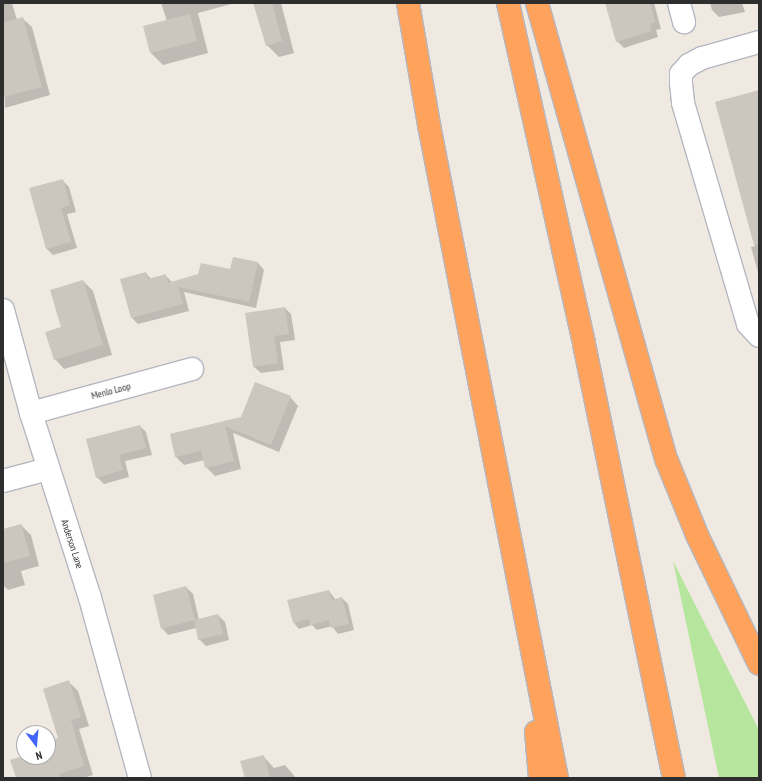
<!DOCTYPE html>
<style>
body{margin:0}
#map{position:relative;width:762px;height:781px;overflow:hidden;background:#efe9e1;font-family:"PT Sans Narrow",sans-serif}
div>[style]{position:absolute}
.green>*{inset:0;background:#b6e59e}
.shadow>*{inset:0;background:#0003}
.building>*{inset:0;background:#cbc7bf}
.roads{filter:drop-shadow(1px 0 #b4b7c1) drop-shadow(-1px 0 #b4b7c1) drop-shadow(0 1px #b4b7c1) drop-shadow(0 -1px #b4b7c1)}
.minor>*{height:22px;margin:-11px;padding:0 11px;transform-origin:11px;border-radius:11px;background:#fff}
.highway>*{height:22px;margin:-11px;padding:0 11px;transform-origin:11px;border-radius:11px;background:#ffa35c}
span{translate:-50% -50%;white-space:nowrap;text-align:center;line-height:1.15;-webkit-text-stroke:3.5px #fff;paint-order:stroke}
.street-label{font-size:10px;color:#2e2e2e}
.frame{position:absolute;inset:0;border:4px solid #2e2e2e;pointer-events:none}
.north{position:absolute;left:16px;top:725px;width:40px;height:40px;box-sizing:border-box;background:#fff;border:1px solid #ababab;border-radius:50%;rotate:164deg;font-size:11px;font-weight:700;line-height:16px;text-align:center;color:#2e2e2e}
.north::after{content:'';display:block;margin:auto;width:14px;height:18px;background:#4264fb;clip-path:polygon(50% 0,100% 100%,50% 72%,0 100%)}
</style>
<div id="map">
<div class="green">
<div style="clip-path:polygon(673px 561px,759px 730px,759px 778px,719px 778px)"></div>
</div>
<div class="shadow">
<div style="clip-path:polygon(3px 3px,12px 3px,17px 20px,23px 19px,32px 27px,50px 95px,5px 108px)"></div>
<div style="clip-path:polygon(161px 3px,235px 3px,198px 13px,208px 53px,163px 65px,151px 53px,144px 27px,167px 21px)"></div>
<div style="clip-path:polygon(254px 3px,281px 3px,294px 53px,279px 57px,267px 45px)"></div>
<div style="clip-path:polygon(606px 3px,654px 3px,661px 29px,656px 30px,658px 37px,624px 48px,617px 41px)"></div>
<div style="clip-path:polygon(710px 3px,742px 3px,745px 12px,719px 17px,712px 10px)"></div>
<div style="clip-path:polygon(759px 91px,759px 276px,751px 247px,755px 246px,716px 102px)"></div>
<div style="clip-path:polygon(62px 180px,69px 187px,76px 212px,67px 214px,77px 248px,53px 255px,46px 248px)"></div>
<div style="clip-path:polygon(234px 258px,258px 263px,264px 270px,256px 308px,184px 292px,189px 311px,138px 324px,132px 318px,146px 273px,151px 279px,165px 275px,172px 282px,231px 270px)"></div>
<div style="clip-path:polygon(83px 281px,93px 291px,112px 355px,64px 369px,55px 359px,62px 327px)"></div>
<div style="clip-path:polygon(285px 308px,291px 314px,295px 340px,280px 342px,284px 370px,261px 373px,254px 367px)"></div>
<div style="clip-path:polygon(290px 397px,298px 406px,279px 452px,233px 433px,241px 469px,215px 476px,206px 467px,205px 460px,184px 465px,176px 457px,171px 434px,242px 418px)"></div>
<div style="clip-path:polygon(140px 426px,146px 432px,152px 455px,125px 461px,129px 477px,104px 484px,97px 477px)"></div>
<div style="clip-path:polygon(21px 525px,31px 535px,39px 566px,21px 571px,25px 585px,8px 590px,3px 585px,3px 530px)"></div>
<div style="clip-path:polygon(186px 587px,193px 594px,199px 620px,218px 615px,225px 622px,229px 640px,206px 646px,199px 639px,196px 628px,168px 635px,162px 628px)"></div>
<div style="clip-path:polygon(329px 591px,336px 600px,342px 598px,348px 604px,354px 630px,338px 634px,332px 626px,317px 630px,312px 625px,299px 629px,294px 623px)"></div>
<div style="clip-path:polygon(69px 682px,78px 691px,89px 726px,79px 729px,93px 775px,83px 778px,17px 778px,24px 757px,48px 757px,48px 742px,59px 739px)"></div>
<div style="clip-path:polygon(263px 756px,274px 768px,285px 765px,296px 778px,246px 778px)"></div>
</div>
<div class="building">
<div style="clip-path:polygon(253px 3px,272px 3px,282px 41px,266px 46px)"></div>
<div style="clip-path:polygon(605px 3px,650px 3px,655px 22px,650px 24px,652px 31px,616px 42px)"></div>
<div style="clip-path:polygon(190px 14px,197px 41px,150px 53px,143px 26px)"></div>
<div style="clip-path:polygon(23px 17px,42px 87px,3px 97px,3px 23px)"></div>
<div style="clip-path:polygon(759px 90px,759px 244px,754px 245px,715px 102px)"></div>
<div style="clip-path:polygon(63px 179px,70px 205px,61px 208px,71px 242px,46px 249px,29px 188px)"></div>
<div style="clip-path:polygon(233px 257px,258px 262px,249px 302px,178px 287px,183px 304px,131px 318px,120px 279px,146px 272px,148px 279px,166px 274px,168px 283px,198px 274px,201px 263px,230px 269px)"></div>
<div style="clip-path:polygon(83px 280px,103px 345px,54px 360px,45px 332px,61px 327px,50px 290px)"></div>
<div style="clip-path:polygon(285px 307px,289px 334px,274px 336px,278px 363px,253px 367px,245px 313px)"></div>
<div style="clip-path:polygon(255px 382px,291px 396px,271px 445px,225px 426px,234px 461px,205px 468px,201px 451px,175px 457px,170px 434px,241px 417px)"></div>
<div style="clip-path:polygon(140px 425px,146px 448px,119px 455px,123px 470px,96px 478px,86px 439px)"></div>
<div style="clip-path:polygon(21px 524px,30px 556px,3px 563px,3px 529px)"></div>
<div style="clip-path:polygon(186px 586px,195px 620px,218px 614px,223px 634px,198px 640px,194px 620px,161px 629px,153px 595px)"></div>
<div style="clip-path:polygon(329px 590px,332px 600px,342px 597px,349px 624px,331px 628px,329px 620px,310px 625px,309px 619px,293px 623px,287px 600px)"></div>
<div style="clip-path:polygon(69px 680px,81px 717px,71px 720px,84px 766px,59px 774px,60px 778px,16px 778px,10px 760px,23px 756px,21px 749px,24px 748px,24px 757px,48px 757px,48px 741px,58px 738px,43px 689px)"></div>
<div style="clip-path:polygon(264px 755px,270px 778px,245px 778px,240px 761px)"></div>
</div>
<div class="roads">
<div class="minor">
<div style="left:679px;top:3px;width:20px;rotate:75deg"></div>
<div style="left:759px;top:42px;width:59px;rotate:164.3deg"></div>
<div style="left:702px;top:58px;width:15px;rotate:152deg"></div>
<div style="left:689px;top:65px;width:12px;rotate:132deg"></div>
<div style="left:681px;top:74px;width:9px;rotate:90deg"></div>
<div style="left:681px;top:83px;width:20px;rotate:84deg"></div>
<div style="left:683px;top:103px;width:230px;rotate:73.6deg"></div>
<div style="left:748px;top:324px;width:16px;rotate:47deg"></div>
<div style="left:3px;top:310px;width:107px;rotate:74.8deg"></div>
<div style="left:31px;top:413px;width:194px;rotate:72.3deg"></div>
<div style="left:90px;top:598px;width:187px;rotate:74.5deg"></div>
<div style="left:31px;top:413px;width:167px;rotate:-15.3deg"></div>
<div style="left:3px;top:481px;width:47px;rotate:-14.9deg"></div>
</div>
<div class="highway">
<div style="left:408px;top:3px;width:124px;rotate:80.2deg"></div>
<div style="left:429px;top:125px;width:665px;rotate:78.91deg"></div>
<div style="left:508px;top:3px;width:349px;rotate:77.4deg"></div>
<div style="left:584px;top:344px;width:443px;rotate:78.3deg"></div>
<div style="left:537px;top:3px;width:476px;rotate:74.2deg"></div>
<div style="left:667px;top:461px;width:80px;rotate:67.9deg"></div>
<div style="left:697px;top:535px;width:143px;rotate:64.3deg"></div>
<div style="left:536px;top:732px;width:46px;rotate:85deg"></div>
</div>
</div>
<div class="street-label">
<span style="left:111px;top:391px;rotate:-15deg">Menlo Loop</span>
<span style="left:72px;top:544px;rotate:72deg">Anderson Lane</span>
</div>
<div class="frame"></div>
<div class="north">N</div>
</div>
